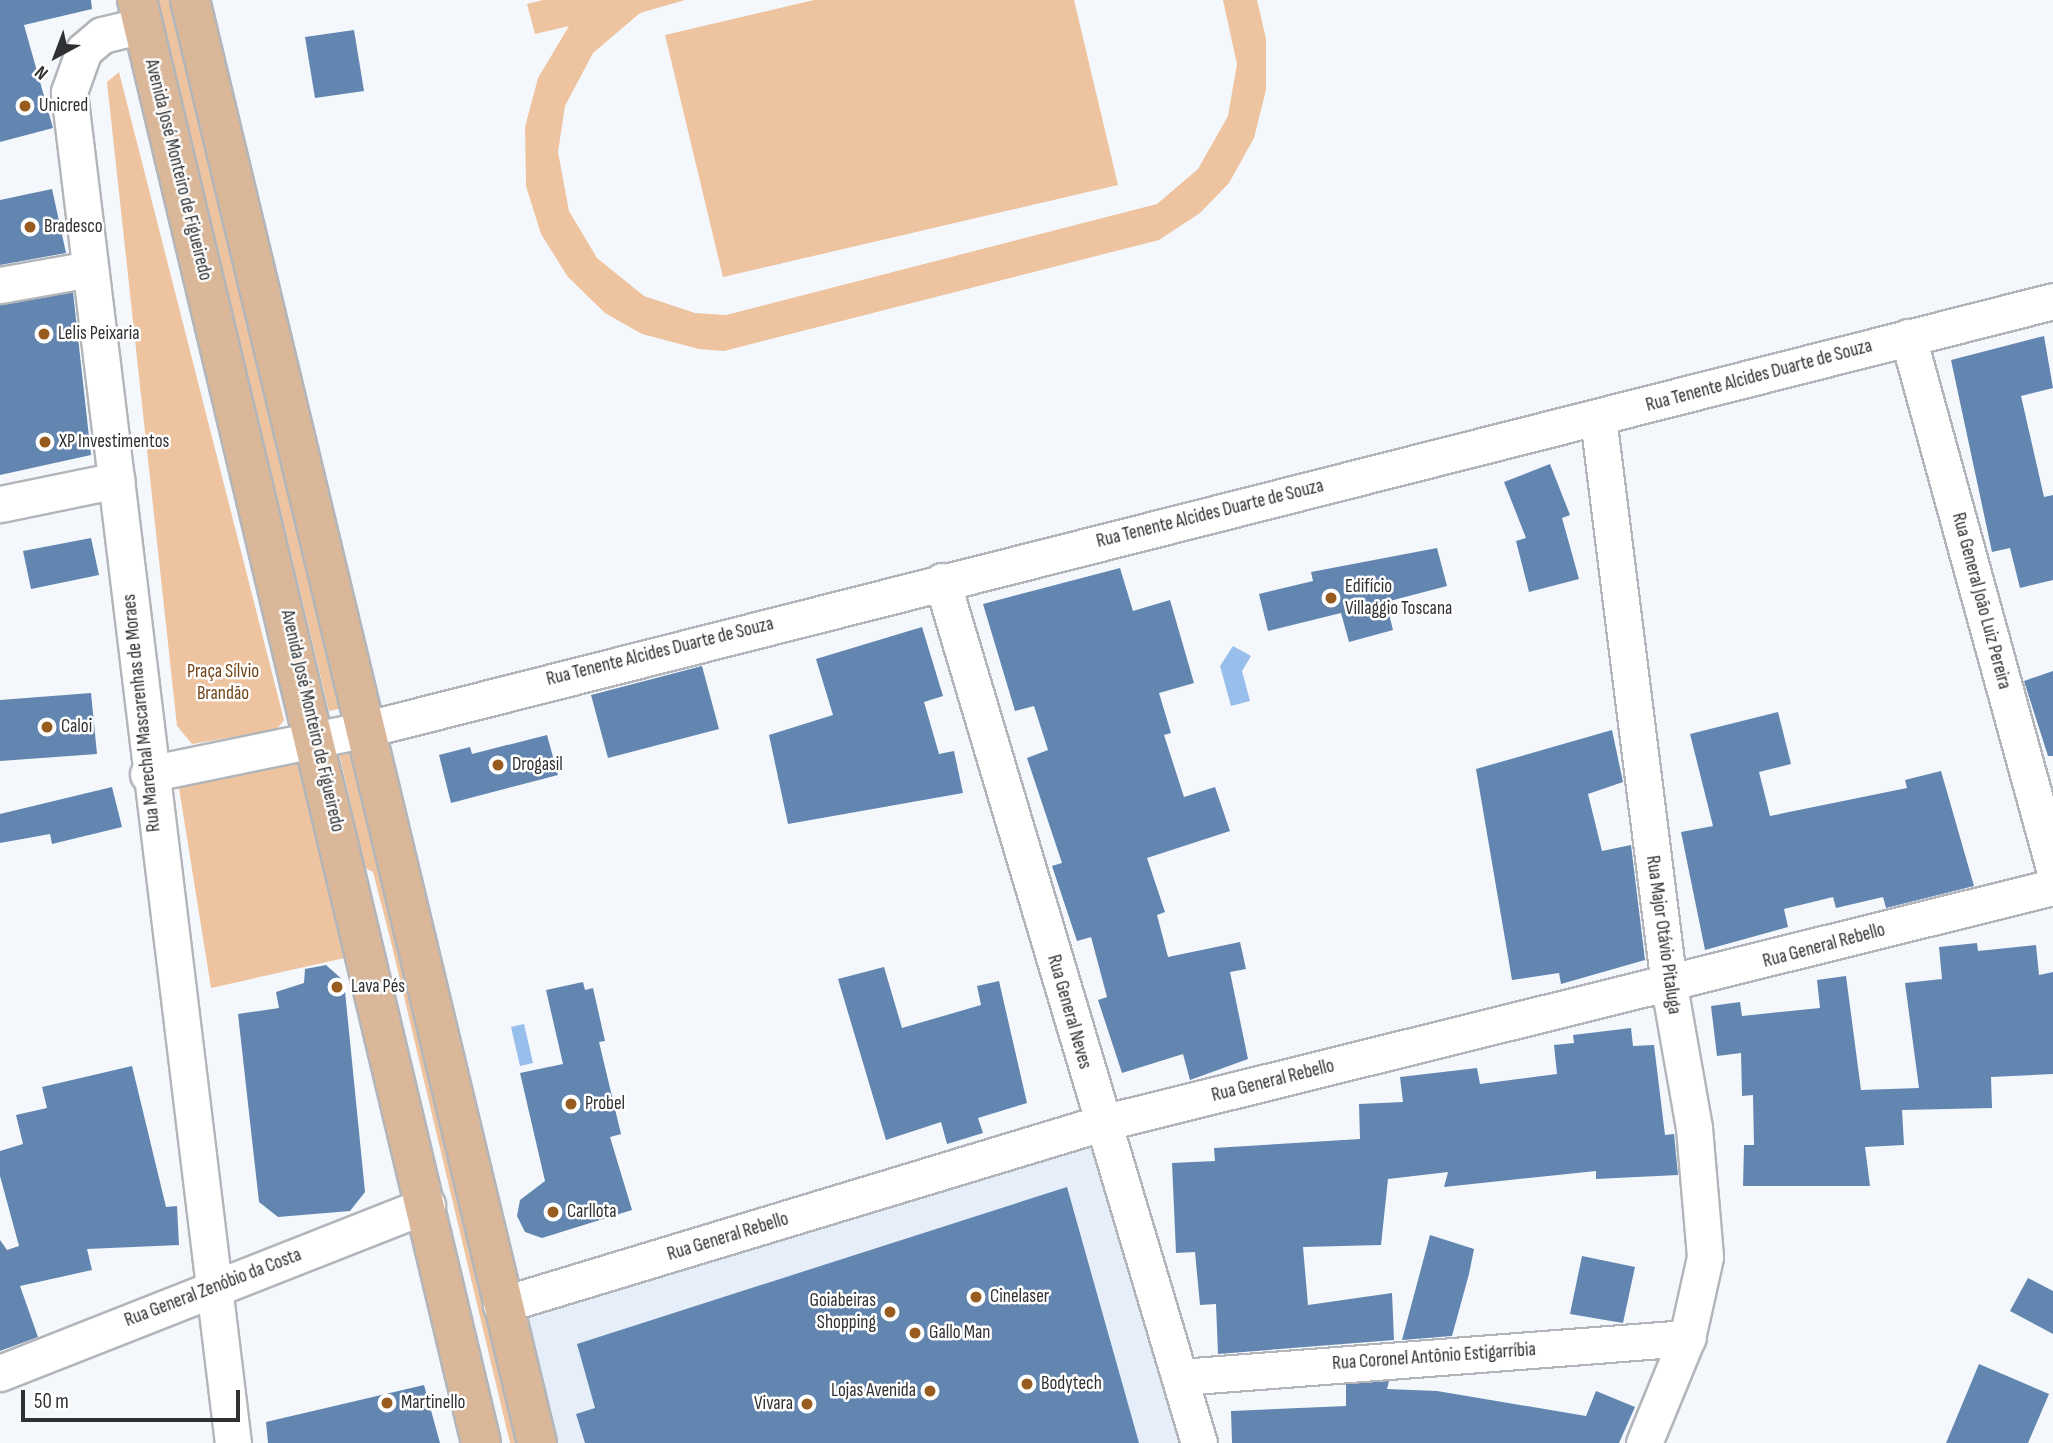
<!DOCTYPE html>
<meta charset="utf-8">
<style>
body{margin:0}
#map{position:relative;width:2053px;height:1443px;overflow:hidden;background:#f4f8fc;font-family:"Sofia Sans Condensed",sans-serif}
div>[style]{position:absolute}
.built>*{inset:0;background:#e6eef9}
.green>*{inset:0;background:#eec39f}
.water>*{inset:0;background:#98beeb}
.building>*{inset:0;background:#6286b0}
.roads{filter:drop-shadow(2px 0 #b2b5b9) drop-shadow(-2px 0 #b2b5b9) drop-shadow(0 2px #b2b5b9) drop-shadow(0 -2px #b2b5b9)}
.minor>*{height:35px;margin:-17.5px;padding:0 17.5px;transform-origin:17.5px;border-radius:17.5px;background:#fff}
.primary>*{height:38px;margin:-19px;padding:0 19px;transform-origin:19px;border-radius:19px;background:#d9b798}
.dots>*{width:19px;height:19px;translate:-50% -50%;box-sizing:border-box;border:4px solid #fff;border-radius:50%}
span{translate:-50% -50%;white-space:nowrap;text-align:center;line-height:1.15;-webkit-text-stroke:5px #fff;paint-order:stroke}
.poi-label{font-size:19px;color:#2f3032}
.left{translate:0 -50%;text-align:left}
.right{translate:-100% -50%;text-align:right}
.street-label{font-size:19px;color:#2f3032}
.park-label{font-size:19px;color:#704316}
.north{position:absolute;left:21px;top:21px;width:70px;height:70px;-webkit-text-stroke:5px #fff;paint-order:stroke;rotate:221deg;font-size:19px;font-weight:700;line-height:28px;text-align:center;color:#2f3032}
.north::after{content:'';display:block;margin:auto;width:24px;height:32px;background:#2f3032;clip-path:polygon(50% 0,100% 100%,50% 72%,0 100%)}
.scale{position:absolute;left:21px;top:1390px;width:219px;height:32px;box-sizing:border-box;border:4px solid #2f3032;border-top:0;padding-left:9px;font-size:21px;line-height:24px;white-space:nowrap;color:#2f3032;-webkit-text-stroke:5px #fff;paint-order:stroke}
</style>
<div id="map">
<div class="built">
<div style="clip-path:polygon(1095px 1134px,1184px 1443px,548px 1443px,511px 1313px)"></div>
</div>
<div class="green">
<div style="clip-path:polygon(157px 0,172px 0,343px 708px,329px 711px)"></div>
<div style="clip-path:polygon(543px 0,685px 0,640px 13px,593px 53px,565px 106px,558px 152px,569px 211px,597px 258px,644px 296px,695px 313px,726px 315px,1157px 204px,1198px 169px,1228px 116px,1237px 64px,1223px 0,1257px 0,1266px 39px,1266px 90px,1254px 138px,1229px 183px,1200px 213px,1159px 240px,724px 351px,699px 349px,642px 334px,605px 313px,568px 277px,541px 234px,526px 186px,525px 127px,538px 78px,569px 26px,535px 34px,527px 4px)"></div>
<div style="clip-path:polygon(814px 0,1074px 0,1118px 185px,723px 277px,665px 35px)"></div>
<div style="clip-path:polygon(119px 72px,284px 720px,276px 730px,192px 744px,177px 726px,107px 82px)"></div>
<div style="clip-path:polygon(354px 741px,522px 1443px,510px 1443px,391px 942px,373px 872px,365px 868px,339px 752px)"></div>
<div style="clip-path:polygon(303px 761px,349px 957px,211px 988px,179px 788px)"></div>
</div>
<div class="water">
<div style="clip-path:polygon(1233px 646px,1251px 656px,1242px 671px,1250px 701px,1231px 706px,1220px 666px)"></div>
<div style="clip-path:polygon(524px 1024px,533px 1063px,520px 1066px,511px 1027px)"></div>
</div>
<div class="building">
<div style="clip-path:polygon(0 0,91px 0,92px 9px,24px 25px,53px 128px,0 142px)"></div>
<div style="clip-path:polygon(354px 30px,364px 91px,315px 98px,305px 37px)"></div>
<div style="clip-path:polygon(52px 189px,66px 253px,0 265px,0 200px)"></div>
<div style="clip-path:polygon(73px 292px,91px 455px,0 475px,0 305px)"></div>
<div style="clip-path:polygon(2044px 336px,2053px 388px,2021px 396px,2044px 497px,2053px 495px,2053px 580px,2020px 588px,2010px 548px,1992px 552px,1951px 360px)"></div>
<div style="clip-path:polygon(1550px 464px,1570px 515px,1562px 518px,1579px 579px,1529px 592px,1516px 541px,1526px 538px,1504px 482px)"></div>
<div style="clip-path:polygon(91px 538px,99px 575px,31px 589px,23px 551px)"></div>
<div style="clip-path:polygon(1437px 548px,1447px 586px,1386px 602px,1393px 630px,1349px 642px,1341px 613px,1268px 631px,1259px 594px,1313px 581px,1311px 572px)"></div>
<div style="clip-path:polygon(1120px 568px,1133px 611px,1170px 600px,1194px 683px,1159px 693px,1171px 733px,1164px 735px,1184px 797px,1215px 787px,1230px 831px,1147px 858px,1165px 912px,1157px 915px,1168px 957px,1240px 942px,1246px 969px,1230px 972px,1248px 1059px,1190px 1080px,1183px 1054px,1122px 1073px,1098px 1000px,1107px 997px,1091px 937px,1077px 941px,1052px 866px,1062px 863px,1027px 758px,1048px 750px,1034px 706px,1015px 711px,983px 604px)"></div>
<div style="clip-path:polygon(922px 627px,943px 696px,924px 702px,939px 754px,954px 751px,963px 793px,788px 824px,769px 735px,833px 715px,816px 659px)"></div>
<div style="clip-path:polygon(702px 666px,719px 729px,608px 758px,591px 695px)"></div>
<div style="clip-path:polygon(2053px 671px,2053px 756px,2048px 756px,2024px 681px)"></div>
<div style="clip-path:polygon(91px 693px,97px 754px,0 761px,0 700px)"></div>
<div style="clip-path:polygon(1778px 712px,1791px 764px,1759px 772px,1770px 816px,1907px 788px,1905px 780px,1941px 771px,1974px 886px,1886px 908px,1883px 897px,1836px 908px,1833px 897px,1784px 909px,1788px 927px,1705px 950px,1681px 832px,1713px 826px,1690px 734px)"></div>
<div style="clip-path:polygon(1612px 730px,1623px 782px,1588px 794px,1602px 851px,1631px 845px,1645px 960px,1561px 984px,1559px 973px,1512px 980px,1476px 769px)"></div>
<div style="clip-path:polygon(547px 735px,558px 775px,451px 803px,439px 755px,470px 747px,472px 754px)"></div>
<div style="clip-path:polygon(112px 787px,122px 827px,52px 844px,50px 834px,0 843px,0 814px)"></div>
<div style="clip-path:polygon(1977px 943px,1978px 951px,2036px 945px,2039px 975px,2053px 972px,2053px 1074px,1991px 1077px,1992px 1108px,1902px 1110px,1904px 1145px,1865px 1147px,1870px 1186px,1743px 1186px,1744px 1145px,1754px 1145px,1753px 1095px,1742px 1096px,1741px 1053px,1717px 1056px,1711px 1006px,1740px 1002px,1742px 1016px,1820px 1008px,1817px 980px,1846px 976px,1861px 1090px,1919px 1088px,1905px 983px,1942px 979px,1939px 947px)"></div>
<div style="clip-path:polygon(326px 965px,344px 981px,365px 1192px,350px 1211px,278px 1217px,259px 1202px,238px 1014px,279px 1008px,276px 992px,304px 983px,305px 969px)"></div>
<div style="clip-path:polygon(884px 967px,902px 1028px,981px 1005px,977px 986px,999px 981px,1027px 1103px,978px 1118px,983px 1133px,947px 1144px,941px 1122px,886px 1140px,838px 979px)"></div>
<div style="clip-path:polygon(583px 982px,585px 990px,593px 988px,605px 1041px,599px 1042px,621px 1134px,610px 1137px,632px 1210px,542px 1238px,525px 1232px,517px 1216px,520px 1200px,545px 1181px,520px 1073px,563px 1064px,546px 990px)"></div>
<div style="clip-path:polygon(1631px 1028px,1633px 1046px,1654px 1045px,1665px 1135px,1674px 1134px,1678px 1175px,1596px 1179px,1596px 1171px,1444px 1187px,1448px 1172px,1388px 1179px,1381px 1245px,1303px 1247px,1308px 1305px,1392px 1293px,1394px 1340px,1218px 1354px,1216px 1304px,1200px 1305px,1195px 1252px,1176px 1253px,1172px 1163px,1215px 1161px,1214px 1148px,1360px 1139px,1359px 1104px,1403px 1102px,1400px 1077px,1477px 1068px,1480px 1084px,1557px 1074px,1554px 1045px,1574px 1043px,1573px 1035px)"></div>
<div style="clip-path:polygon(132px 1066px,166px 1207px,177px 1206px,179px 1245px,87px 1249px,92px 1270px,20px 1286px,38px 1337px,0 1351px,0 1240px,7px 1250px,19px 1246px,0 1176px,0 1151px,23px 1144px,16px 1115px,47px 1108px,42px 1087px)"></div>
<div style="clip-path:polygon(1067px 1187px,1139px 1443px,585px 1443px,576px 1414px,595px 1408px,577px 1344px)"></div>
<div style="clip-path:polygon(1430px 1235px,1474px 1249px,1469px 1274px,1452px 1336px,1402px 1340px)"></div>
<div style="clip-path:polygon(1582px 1256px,1635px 1267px,1623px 1323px,1570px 1314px)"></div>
<div style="clip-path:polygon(2028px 1278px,2053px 1291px,2053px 1334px,2010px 1311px)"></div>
<div style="clip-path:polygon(1979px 1364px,2049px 1394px,2028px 1443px,1946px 1443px)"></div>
<div style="clip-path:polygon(1389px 1381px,1387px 1389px,1437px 1391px,1586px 1416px,1596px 1391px,1635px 1407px,1619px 1443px,1232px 1443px,1231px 1411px,1346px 1406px,1346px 1384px)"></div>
<div style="clip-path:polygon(424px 1385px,440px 1443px,268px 1443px,266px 1422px)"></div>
</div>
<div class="roads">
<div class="minor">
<div style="left:143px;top:25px;width:42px;rotate:166.3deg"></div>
<div style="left:102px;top:35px;width:23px;rotate:140deg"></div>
<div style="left:84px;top:50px;width:45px;rotate:109.7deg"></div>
<div style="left:69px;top:92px;width:1361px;rotate:83.08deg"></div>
<div style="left:0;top:285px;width:91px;rotate:-10.1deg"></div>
<div style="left:1908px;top:337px;width:548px;rotate:74.64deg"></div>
<div style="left:1598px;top:418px;width:572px;rotate:82.87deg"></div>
<div style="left:1669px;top:986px;width:144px;rotate:80deg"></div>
<div style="left:1694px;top:1128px;width:129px;rotate:85.1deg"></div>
<div style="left:1705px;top:1257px;width:83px;rotate:102.5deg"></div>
<div style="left:1687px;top:1338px;width:113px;rotate:112.3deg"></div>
<div style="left:0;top:504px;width:119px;rotate:-11.6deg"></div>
<div style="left:942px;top:581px;width:899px;rotate:73.4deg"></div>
<div style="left:148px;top:774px;width:224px;rotate:-11.6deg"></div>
<div style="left:367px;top:729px;width:1739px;rotate:-14.24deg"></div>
<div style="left:501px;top:1305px;width:628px;rotate:-16.85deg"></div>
<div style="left:1102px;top:1123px;width:980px;rotate:-13.94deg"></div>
<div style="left:0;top:1373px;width:459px;rotate:-21.5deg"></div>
<div style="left:1181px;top:1377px;width:508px;rotate:-4.41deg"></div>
</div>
<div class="primary">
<div style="left:137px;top:0;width:1483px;rotate:76.59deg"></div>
<div style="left:190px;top:0;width:1484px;rotate:76.48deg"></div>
</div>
</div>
<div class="dots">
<div style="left:25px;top:106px;background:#995c1f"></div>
<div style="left:30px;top:227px;background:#995c1f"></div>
<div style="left:44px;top:334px;background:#995c1f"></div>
<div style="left:45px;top:442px;background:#995c1f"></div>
<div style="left:1331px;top:598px;background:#995c1f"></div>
<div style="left:47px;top:727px;background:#995c1f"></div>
<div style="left:498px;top:765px;background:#995c1f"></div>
<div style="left:337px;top:987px;background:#995c1f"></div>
<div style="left:571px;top:1104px;background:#995c1f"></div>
<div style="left:553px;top:1212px;background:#995c1f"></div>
<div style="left:976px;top:1297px;background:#995c1f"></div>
<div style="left:890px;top:1312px;background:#995c1f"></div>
<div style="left:915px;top:1333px;background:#995c1f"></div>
<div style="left:1027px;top:1384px;background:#995c1f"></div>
<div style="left:930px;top:1391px;background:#995c1f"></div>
<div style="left:387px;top:1403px;background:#995c1f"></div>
<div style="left:807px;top:1404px;background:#995c1f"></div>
</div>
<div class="poi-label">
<span class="left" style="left:39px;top:106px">Unicred</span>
<span class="left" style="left:44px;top:227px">Bradesco</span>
<span class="left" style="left:58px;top:334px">Lelis Peixaria</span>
<span class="left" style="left:59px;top:442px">XP Investimentos</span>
<span class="left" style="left:1345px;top:598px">Edifício<br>Villaggio Toscana</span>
<span class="left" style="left:61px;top:727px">Caloi</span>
<span class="left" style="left:512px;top:765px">Drogasil</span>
<span class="left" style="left:351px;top:987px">Lava Pés</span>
<span class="left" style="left:585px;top:1104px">Probel</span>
<span class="left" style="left:567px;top:1212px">Carllota</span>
<span class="left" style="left:990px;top:1297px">Cinelaser</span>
<span class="right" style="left:876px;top:1312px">Goiabeiras<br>Shopping</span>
<span class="left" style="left:929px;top:1333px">Gallo Man</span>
<span class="left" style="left:1041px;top:1384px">Bodytech</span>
<span class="right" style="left:916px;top:1391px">Lojas Avenida</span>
<span class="left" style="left:401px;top:1403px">Martinello</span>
<span class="right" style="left:793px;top:1404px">Vivara</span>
</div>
<div class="street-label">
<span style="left:178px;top:170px;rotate:76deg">Avenida José Monteiro de Figueiredo</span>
<span style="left:1759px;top:376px;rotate:-15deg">Rua Tenente Alcides Duarte de Souza</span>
<span style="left:1210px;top:514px;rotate:-14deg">Rua Tenente Alcides Duarte de Souza</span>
<span style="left:1981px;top:601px;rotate:75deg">Rua General João Luiz Pereira</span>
<span style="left:660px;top:652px;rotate:-14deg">Rua Tenente Alcides Duarte de Souza</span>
<span style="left:142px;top:713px;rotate:-96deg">Rua Marechal Mascarenhas de Moraes</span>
<span style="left:312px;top:721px;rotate:77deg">Avenida José Monteiro de Figueiredo</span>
<span style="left:1663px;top:935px;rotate:82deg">Rua Major Otávio Pitaluga</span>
<span style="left:1824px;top:946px;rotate:-15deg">Rua General Rebello</span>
<span style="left:1069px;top:1012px;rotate:74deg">Rua General Neves</span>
<span style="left:1273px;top:1081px;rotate:-14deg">Rua General Rebello</span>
<span style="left:728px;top:1237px;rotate:-17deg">Rua General Rebello</span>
<span style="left:213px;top:1288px;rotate:-21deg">Rua General Zenóbio da Costa</span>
<span style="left:1434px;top:1357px;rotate:-4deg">Rua Coronel Antônio Estigarríbia</span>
</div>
<div class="park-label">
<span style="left:223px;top:683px">Praça Sílvio<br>Brandão</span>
</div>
<div class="north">N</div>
<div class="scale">50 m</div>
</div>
